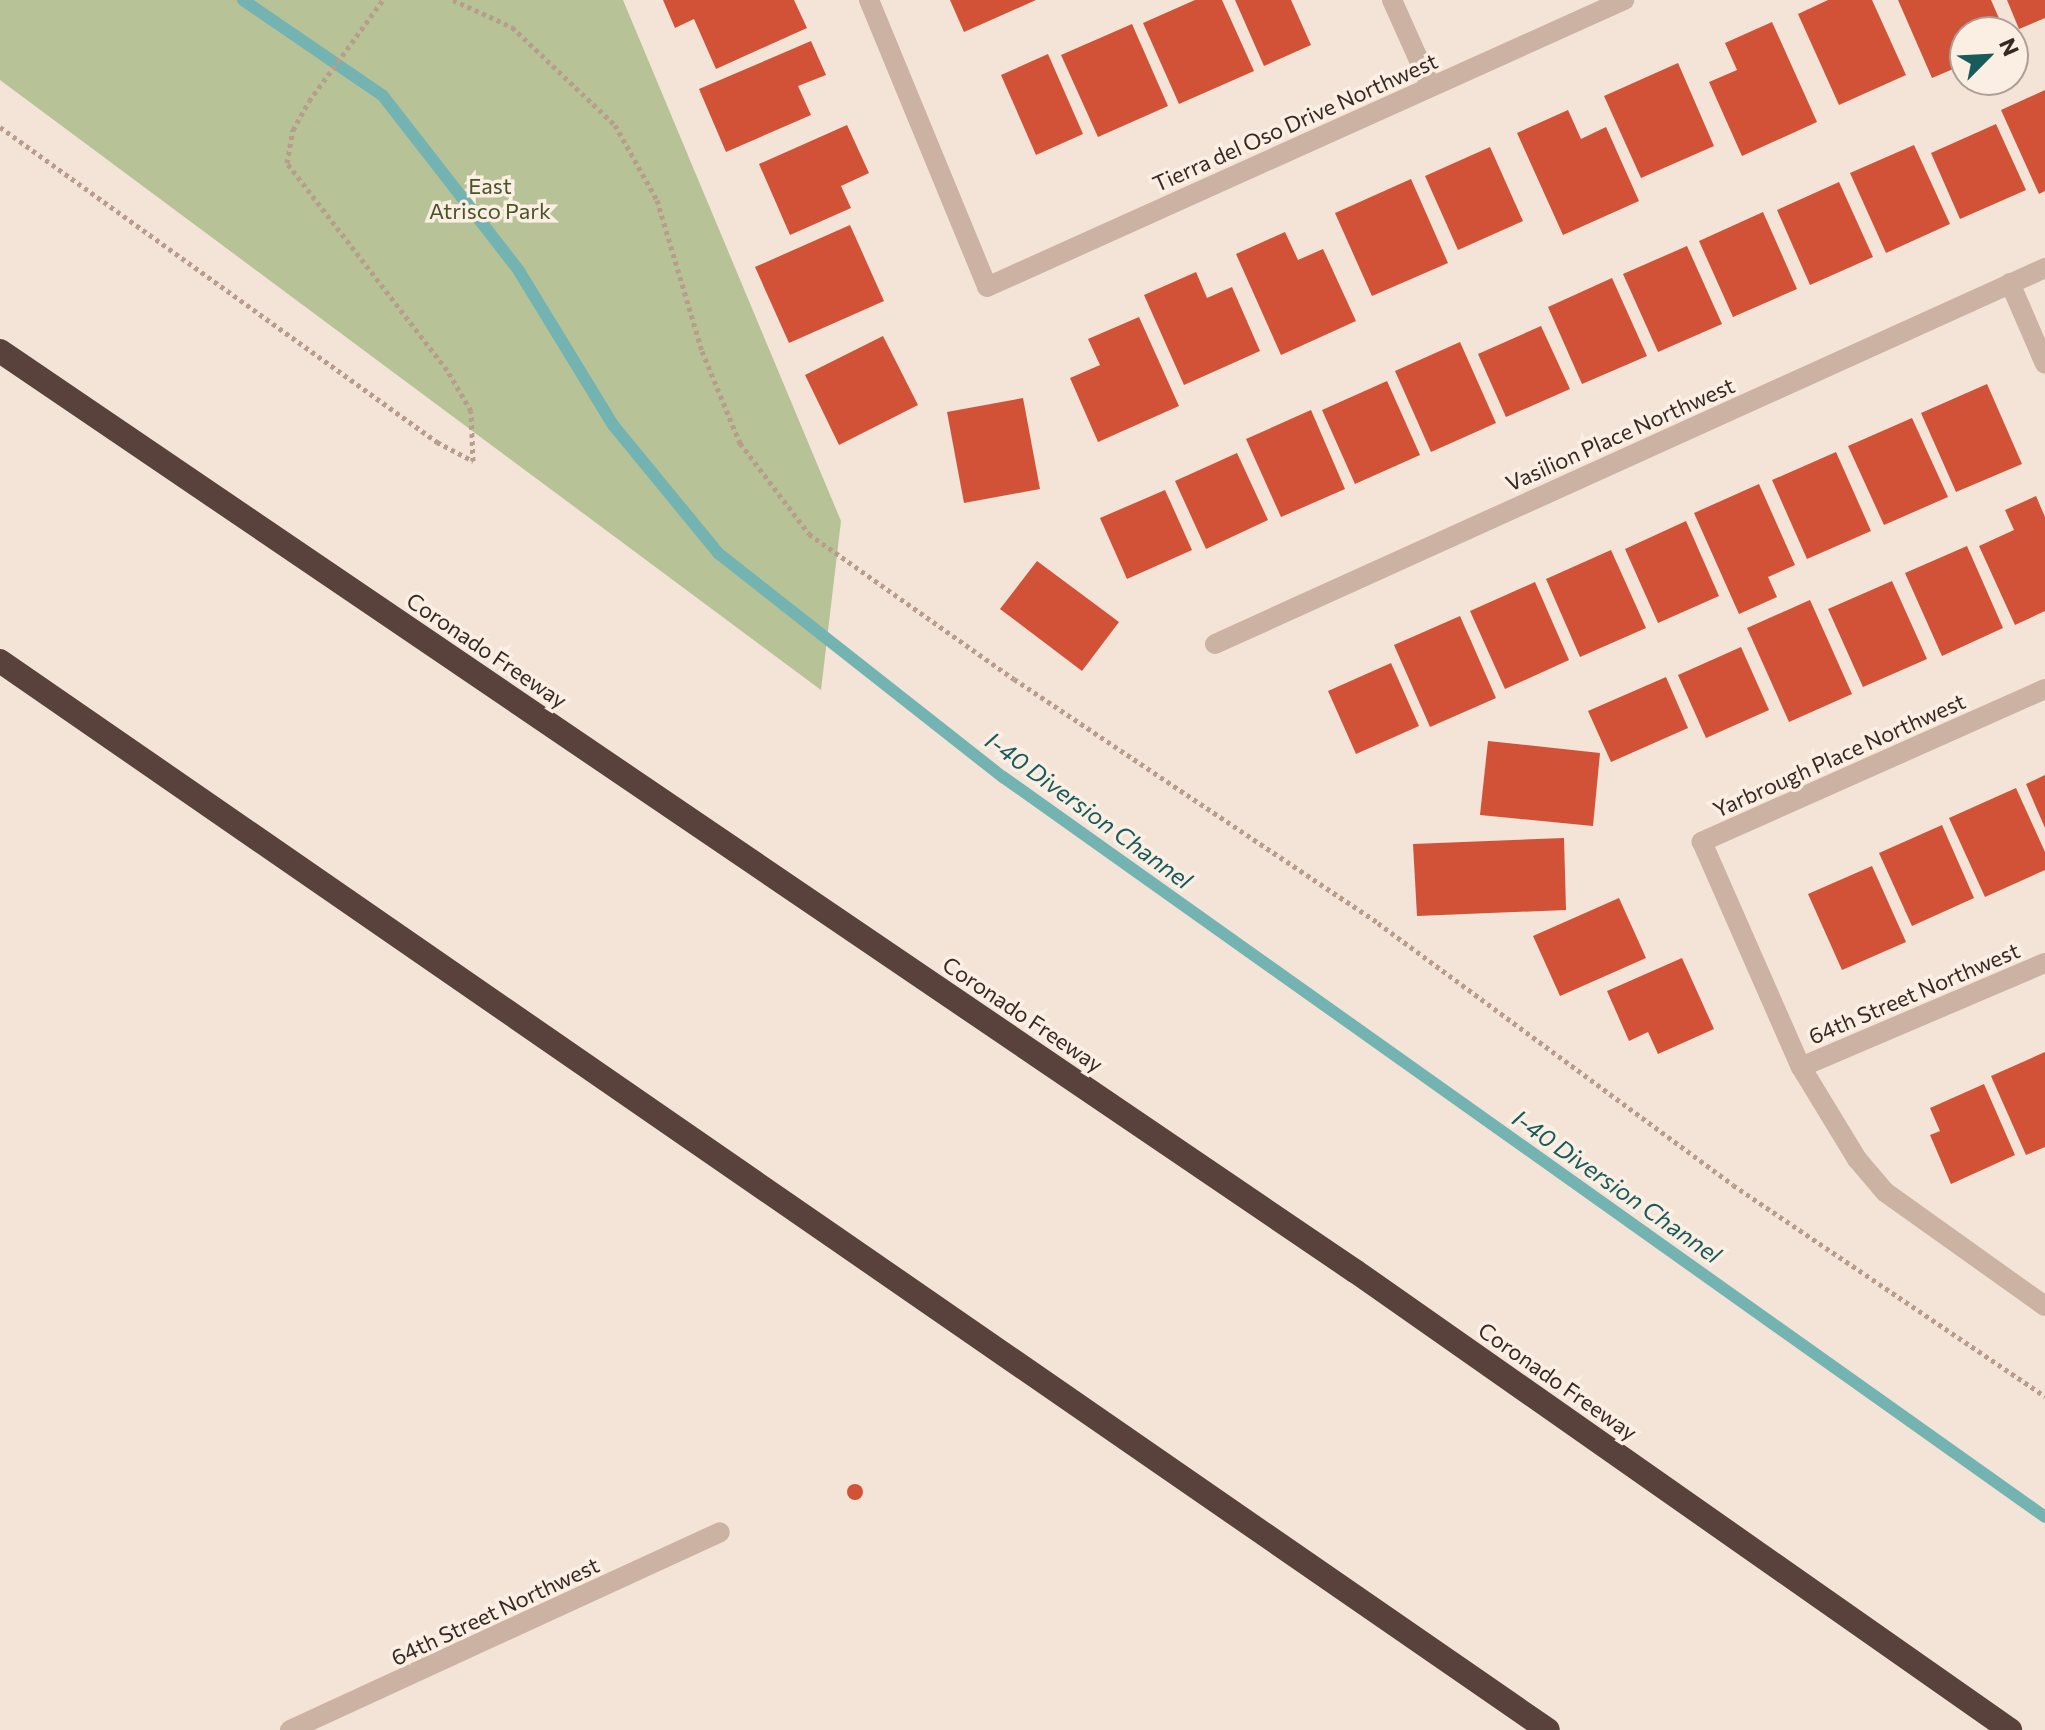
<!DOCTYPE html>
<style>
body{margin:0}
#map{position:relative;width:2045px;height:1730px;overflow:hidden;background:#f3e4d7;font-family:Commissioner,sans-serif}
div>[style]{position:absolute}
.green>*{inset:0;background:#b7c396}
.stream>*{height:12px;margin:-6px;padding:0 6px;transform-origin:6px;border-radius:6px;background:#73b3b1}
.building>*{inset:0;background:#d15237}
.round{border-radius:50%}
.path>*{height:5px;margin-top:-2.5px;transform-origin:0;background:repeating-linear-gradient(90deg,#b89c8c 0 4px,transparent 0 8px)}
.minor>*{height:20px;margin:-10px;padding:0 10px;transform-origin:10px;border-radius:10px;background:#ccb2a2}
.motorway>*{height:24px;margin:-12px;padding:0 12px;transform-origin:12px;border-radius:12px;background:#58423b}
span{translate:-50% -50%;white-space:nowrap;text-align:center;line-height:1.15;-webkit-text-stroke:7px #fbeee3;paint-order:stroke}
.street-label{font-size:22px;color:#362925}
.park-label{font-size:22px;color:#485627}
.water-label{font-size:24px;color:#175b5b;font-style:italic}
.north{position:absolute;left:1949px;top:16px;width:80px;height:80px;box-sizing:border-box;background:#fbeee3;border:2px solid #ac9f97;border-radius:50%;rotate:66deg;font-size:22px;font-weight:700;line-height:32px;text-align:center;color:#362925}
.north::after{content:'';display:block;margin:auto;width:28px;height:36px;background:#175b5b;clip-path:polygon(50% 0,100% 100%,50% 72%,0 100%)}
</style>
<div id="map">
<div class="green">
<div style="clip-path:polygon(0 0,623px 0,841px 521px,821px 690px,0 80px)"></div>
</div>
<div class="stream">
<div style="left:243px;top:0;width:170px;rotate:34.4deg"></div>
<div style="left:383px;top:96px;width:222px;rotate:52.1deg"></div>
<div style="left:519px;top:271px;width:180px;rotate:58.6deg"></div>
<div style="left:613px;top:425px;width:166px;rotate:50.6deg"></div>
<div style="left:718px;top:553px;width:362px;rotate:38.2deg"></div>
<div style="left:1003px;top:777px;width:1278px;rotate:35.38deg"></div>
</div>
<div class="building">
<div style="clip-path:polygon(663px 0,794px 0,807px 28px,716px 69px,694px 19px,675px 28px)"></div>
<div style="clip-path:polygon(950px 0,1036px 0,964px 32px)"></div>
<div style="clip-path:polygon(1195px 0,1222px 0,1254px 71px,1179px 104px,1143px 23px)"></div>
<div style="clip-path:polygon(1235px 0,1291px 0,1311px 45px,1264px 66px)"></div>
<div style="clip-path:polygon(1828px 0,1872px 0,1906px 75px,1839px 105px,1798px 14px)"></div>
<div style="clip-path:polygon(1898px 0,1991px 0,2005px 32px,1965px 32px,1965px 64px,1932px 78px)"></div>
<div style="clip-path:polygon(2007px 0,2045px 0,2045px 18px,2019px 29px)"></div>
<div style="clip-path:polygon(1772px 22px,1817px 122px,1742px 156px,1709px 82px,1737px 70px,1725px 43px)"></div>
<div style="clip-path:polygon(1132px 24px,1168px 106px,1098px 137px,1061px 55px)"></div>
<div style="clip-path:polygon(811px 41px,826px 75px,798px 86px,811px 115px,726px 152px,699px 89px)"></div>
<div style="clip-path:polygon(1048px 54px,1083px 134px,1036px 155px,1001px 75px)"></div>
<div style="clip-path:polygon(1678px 63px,1714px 146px,1641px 178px,1604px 96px)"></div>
<div style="clip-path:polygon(2045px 90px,2045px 191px,2039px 194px,2001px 110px)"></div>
<div style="clip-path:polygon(1568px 110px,1581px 139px,1606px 127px,1639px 201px,1563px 235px,1517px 133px)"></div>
<div style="clip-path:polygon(1996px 124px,2026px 190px,1960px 219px,1931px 153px)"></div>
<div style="clip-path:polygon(847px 125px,869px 173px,841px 186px,851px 208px,790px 235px,759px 164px)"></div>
<div style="clip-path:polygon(1914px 145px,1950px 224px,1886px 253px,1850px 173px)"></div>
<div style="clip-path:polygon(1490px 147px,1523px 221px,1458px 250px,1425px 176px)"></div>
<div style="clip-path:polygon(1411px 179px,1448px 263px,1372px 296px,1335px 213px)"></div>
<div style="clip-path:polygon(1839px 182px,1873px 257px,1810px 285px,1777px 210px)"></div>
<div style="clip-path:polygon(1763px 212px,1797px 289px,1733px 317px,1699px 241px)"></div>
<div style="clip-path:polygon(850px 225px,884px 301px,789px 343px,755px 267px)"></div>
<div style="clip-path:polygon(1285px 232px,1298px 260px,1323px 249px,1356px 321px,1281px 355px,1236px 254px)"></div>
<div style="clip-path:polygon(1687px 246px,1722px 324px,1658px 352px,1623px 274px)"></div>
<div style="clip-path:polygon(1196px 272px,1207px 298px,1232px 287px,1260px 351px,1184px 385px,1144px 295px)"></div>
<div style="clip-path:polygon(1612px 278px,1647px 356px,1582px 384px,1548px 307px)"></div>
<div style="clip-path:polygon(1139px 317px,1179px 406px,1098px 442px,1070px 378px,1100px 365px,1088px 339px)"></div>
<div style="clip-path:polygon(1541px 326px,1570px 389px,1506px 417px,1478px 354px)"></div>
<div style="clip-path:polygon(883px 336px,918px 405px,839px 445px,805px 375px)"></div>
<div style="clip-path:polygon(1460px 342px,1496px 423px,1431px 452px,1395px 371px)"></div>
<div style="clip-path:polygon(1387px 381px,1420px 455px,1355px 484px,1322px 410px)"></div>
<div style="clip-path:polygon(1987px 384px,2022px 464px,1956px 492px,1921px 413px)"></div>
<div style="clip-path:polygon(1023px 398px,1040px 489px,964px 503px,947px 412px)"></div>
<div style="clip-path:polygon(1311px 410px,1345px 489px,1281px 517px,1246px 439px)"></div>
<div style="clip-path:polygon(1912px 418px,1948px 497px,1884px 525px,1848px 446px)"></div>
<div style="clip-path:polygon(1836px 452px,1871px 531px,1807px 559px,1772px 480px)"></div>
<div style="clip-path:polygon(1237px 453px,1268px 520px,1206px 549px,1175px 481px)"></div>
<div style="clip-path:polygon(1759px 484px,1795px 565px,1768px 577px,1777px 597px,1739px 614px,1694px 513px)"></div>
<div style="clip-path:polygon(1165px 490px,1192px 550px,1127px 579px,1100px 518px)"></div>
<div style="clip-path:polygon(2036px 496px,2045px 517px,2045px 611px,2015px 625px,1979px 546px,2014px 530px,2005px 510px)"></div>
<div style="clip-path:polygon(1686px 521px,1719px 596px,1658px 623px,1625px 549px)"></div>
<div style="clip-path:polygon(1967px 546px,2003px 628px,1942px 656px,1905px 573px)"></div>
<div style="clip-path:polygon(1611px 550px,1646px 628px,1580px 657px,1546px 579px)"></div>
<div style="clip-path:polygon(1037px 561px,1119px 622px,1082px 671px,1000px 609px)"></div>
<div style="clip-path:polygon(1892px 581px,1927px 659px,1863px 687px,1828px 609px)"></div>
<div style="clip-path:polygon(1535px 582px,1569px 660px,1505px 689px,1470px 611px)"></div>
<div style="clip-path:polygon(1810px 600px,1852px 694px,1789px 722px,1747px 628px)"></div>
<div style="clip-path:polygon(1460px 616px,1496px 698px,1430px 727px,1394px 645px)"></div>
<div style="clip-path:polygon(1741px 647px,1769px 710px,1706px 738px,1678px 675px)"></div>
<div style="clip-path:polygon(1391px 663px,1419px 726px,1356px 754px,1328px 691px)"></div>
<div style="clip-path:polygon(1666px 677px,1688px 728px,1611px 762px,1588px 711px)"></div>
<div style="clip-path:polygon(1488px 741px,1600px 753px,1593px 826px,1480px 815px)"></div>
<div style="clip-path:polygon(2045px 775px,2045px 828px,2026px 784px)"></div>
<div style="clip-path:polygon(2016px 788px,2045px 852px,2045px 870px,1985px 897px,1949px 818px)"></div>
<div style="clip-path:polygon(1942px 825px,1974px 898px,1912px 926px,1879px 853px)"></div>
<div style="clip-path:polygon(1564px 838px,1566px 910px,1417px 916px,1413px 844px)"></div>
<div style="clip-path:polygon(1872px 866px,1906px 942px,1842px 970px,1808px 894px)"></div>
<div style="clip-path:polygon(1619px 898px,1646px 958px,1560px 996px,1533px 936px)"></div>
<div style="clip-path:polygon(1682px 958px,1714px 1029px,1658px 1054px,1648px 1032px,1629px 1041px,1607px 991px)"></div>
<div style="clip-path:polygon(2045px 1052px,2045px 1147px,2026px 1155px,1991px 1076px)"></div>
<div style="clip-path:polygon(1984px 1084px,2015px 1155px,1951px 1184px,1930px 1135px,1940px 1131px,1930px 1108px)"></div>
<div class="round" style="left:847px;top:1484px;width:16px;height:16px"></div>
</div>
<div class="path">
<div style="left:453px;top:0;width:65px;rotate:24.6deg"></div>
<div style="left:512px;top:27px;width:142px;rotate:43.6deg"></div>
<div style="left:615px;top:125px;width:86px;rotate:60.8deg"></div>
<div style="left:657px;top:200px;width:158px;rotate:73.4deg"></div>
<div style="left:702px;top:351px;width:100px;rotate:67.6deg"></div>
<div style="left:740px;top:443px;width:114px;rotate:52.8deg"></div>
<div style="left:809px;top:534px;width:251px;rotate:35.3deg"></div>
<div style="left:1014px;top:679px;width:438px;rotate:33.8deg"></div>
<div style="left:1378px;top:923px;width:441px;rotate:36.4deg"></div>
<div style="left:1733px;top:1185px;width:377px;rotate:34.1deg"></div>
<div style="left:0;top:127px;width:539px;rotate:35.78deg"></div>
<div style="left:437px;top:442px;width:41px;rotate:27.8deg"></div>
<div style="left:473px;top:461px;width:50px;rotate:-92.3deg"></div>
<div style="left:471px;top:411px;width:48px;rotate:-120.3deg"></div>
<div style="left:447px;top:370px;width:262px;rotate:-127.7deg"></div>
<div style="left:287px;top:163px;width:34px;rotate:-80deg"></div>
<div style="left:293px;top:130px;width:33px;rotate:-61deg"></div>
<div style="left:309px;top:101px;width:125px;rotate:-53.8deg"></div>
</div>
<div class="minor">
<div style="left:869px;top:0;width:310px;rotate:67.6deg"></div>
<div style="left:987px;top:287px;width:699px;rotate:-24.25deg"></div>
<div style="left:1392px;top:0;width:95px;rotate:65.9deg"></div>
<div style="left:2010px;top:283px;width:88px;rotate:66.6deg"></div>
<div style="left:1215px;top:644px;width:911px;rotate:-24.37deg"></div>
<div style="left:2045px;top:689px;width:376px;rotate:156deg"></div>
<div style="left:1702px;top:842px;width:246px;rotate:66.3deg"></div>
<div style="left:1801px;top:1067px;width:108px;rotate:58.7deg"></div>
<div style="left:1857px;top:1159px;width:43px;rotate:49.7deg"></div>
<div style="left:1885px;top:1192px;width:196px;rotate:35.5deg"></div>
<div style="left:1801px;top:1067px;width:265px;rotate:-23.1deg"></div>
<div style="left:290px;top:1730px;width:473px;rotate:-24.7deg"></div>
</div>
<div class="motorway">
<div style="left:0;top:351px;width:1638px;rotate:34.18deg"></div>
<div style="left:1355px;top:1271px;width:800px;rotate:35.02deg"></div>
<div style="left:0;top:661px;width:1881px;rotate:34.63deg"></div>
</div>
<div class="street-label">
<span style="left:1295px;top:122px;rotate:-24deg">Tierra del Oso Drive Northwest</span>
<span style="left:1620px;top:434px;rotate:-24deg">Vasilion Place Northwest</span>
<span style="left:487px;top:650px;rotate:34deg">Coronado Freeway</span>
<span style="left:1839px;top:755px;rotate:-24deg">Yarbrough Place Northwest</span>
<span style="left:1914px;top:993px;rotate:-23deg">64th Street Northwest</span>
<span style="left:1023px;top:1014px;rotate:34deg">Coronado Freeway</span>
<span style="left:1558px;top:1381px;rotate:35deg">Coronado Freeway</span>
<span style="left:495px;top:1611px;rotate:-25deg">64th Street Northwest</span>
</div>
<div class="park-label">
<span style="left:490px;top:198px">East<br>Atrisco Park</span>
</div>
<div class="water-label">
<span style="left:1089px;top:810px;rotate:36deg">I-40 Diversion Channel</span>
<span style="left:1617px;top:1186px;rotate:35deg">I-40 Diversion Channel</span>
</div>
<div class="north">N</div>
</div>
